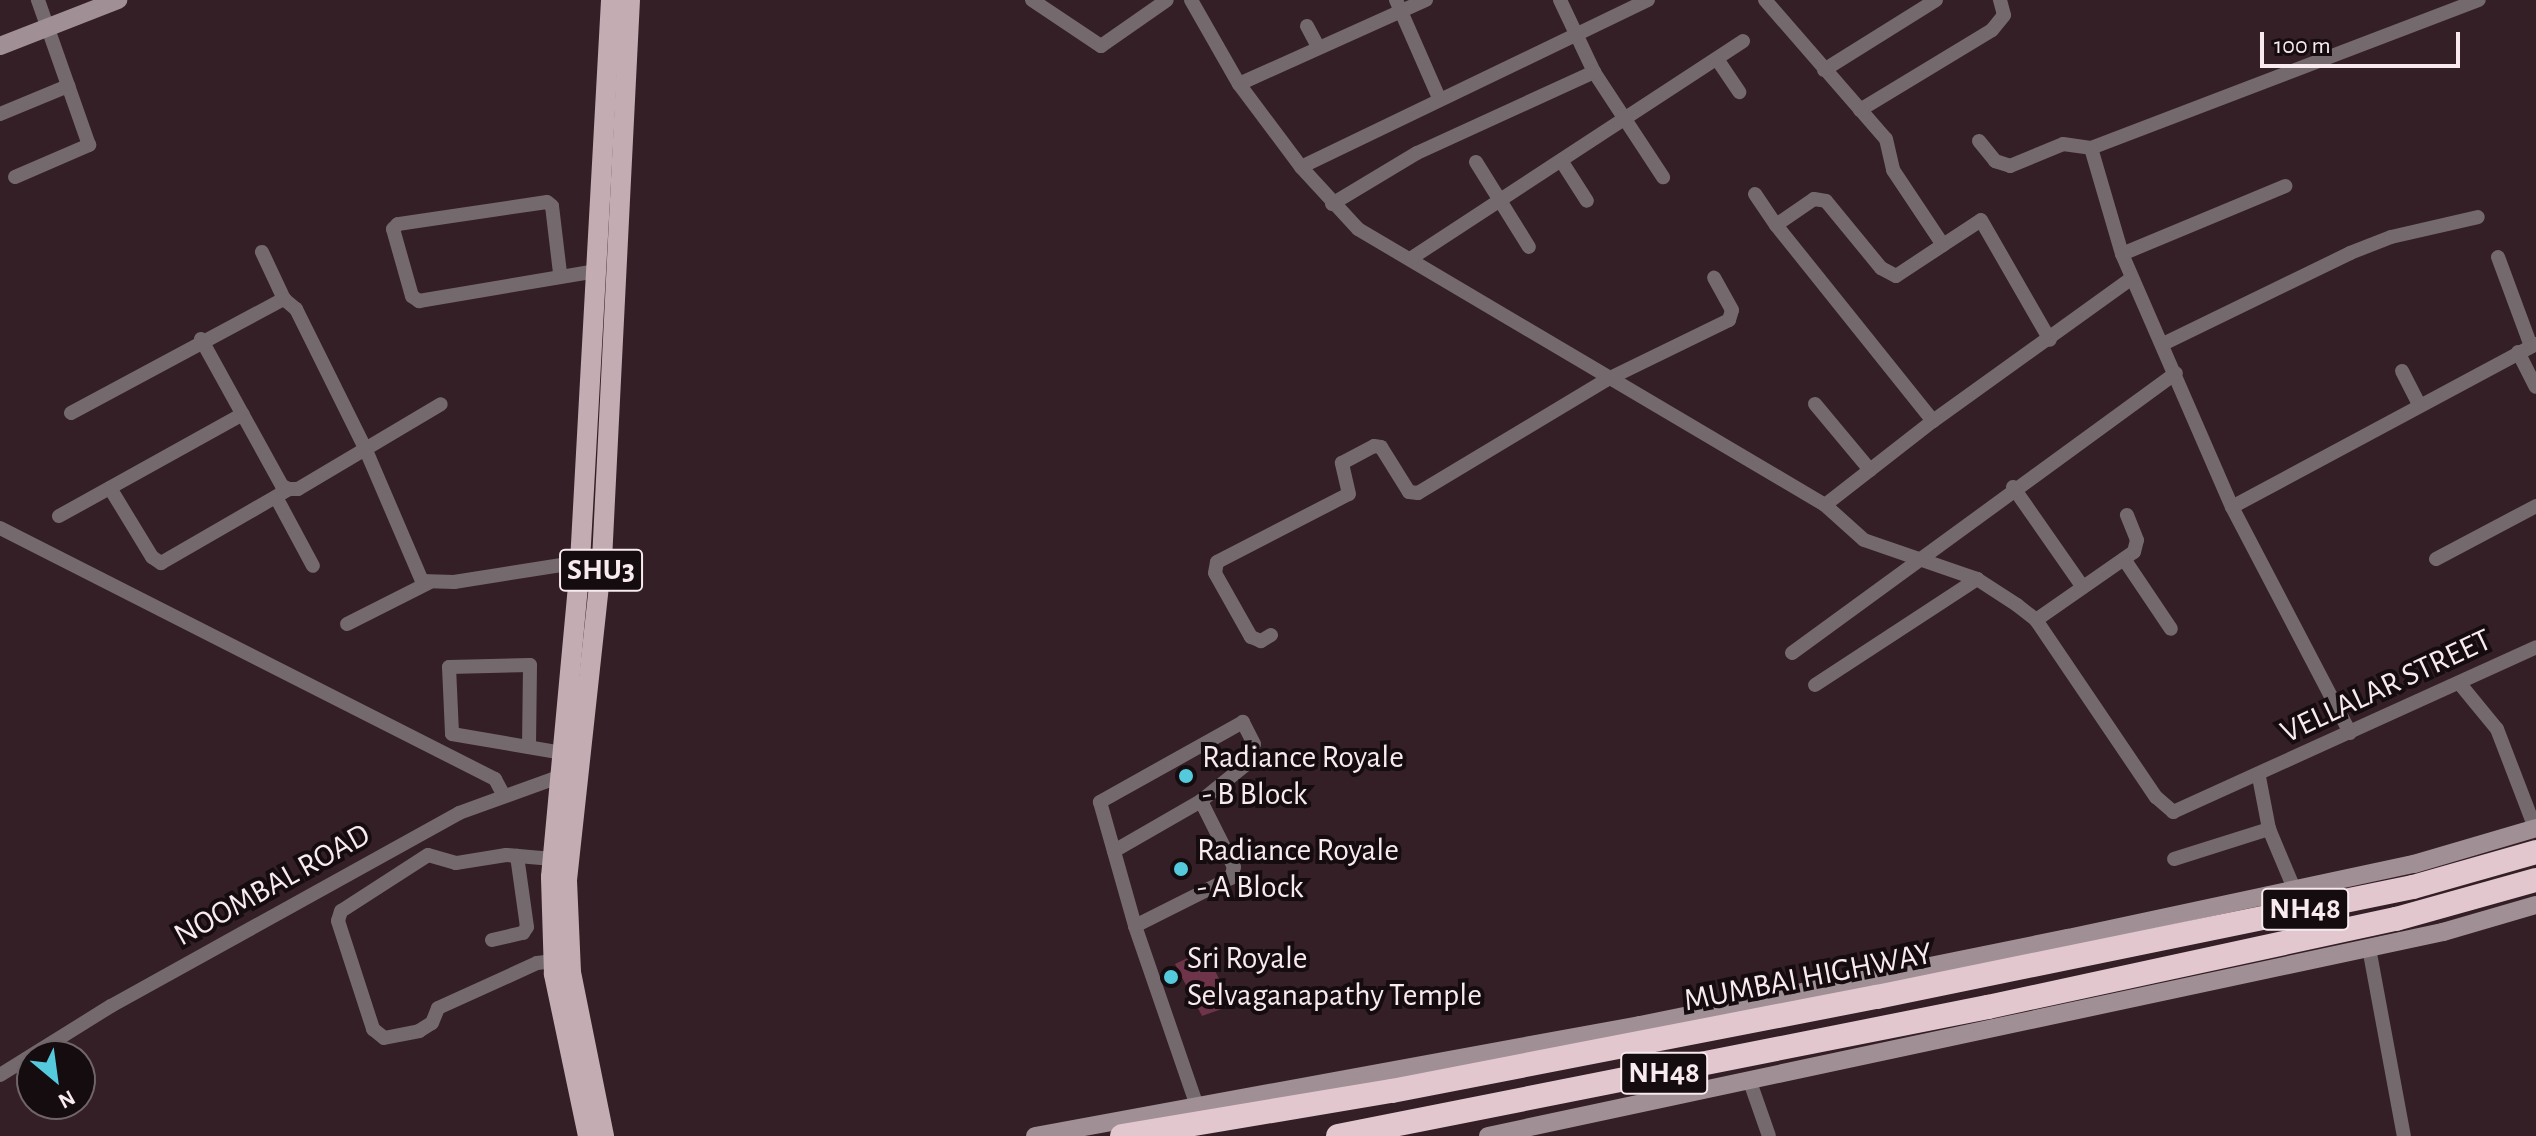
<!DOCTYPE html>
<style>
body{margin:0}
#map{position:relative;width:2536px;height:1136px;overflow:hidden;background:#331f25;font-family:"Alegreya Sans",sans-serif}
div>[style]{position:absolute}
.green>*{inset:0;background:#6e3449}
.street>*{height:14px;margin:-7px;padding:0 7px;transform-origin:7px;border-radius:7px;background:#74696c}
.secondary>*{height:18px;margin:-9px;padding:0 9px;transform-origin:9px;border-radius:9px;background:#a08f94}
.primary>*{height:20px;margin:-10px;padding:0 10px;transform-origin:10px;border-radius:10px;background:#c3adb3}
.highway>*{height:24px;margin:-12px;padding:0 12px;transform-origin:12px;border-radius:12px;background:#e2c7cf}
.dots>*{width:22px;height:22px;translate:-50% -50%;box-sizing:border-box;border:4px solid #150c0f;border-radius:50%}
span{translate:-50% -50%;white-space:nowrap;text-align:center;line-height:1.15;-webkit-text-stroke:8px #150c0f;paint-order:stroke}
.shield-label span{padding:2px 6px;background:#150c0f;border:2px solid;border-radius:6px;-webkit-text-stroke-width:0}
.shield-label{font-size:30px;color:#f8eaee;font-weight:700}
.street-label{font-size:32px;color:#f8eaee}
.poi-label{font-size:32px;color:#f8eaee}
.left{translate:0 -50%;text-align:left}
.north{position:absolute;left:16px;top:1040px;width:80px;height:80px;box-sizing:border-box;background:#150c0f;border:2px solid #706568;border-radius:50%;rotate:151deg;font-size:22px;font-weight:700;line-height:32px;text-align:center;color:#f8eaee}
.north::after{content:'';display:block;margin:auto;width:28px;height:36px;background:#54cadc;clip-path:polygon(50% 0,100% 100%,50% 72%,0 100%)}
.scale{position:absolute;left:2260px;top:32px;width:200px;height:36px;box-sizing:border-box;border:4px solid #f8eaee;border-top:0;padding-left:10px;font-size:24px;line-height:28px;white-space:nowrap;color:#f8eaee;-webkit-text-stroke:6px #150c0f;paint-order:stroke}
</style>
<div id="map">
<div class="green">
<div style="clip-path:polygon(1204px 950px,1233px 1005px,1202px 1016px,1175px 964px)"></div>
</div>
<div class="street">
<div style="left:1032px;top:0;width:83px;rotate:33.7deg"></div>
<div style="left:1101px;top:46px;width:80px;rotate:-34.9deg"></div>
<div style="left:1191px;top:0;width:97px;rotate:60.3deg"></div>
<div style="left:1239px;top:84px;width:104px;rotate:53.2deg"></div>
<div style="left:1301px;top:167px;width:84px;rotate:47.4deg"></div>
<div style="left:1358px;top:229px;width:542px;rotate:30.58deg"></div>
<div style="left:1825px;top:505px;width:52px;rotate:41.9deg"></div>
<div style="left:1864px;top:540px;width:120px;rotate:19deg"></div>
<div style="left:1977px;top:579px;width:48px;rotate:33deg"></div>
<div style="left:2017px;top:605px;width:24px;rotate:38deg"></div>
<div style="left:2036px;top:620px;width:214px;rotate:55.9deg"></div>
<div style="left:2156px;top:797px;width:23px;rotate:41deg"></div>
<div style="left:2173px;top:812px;width:399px;rotate:-24.4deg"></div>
<div style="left:1396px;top:0;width:107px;rotate:66.3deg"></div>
<div style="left:1560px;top:0;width:80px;rotate:64.7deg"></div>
<div style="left:1594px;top:72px;width:126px;rotate:56.7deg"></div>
<div style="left:1765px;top:0;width:184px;rotate:49deg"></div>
<div style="left:1886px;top:139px;width:32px;rotate:77deg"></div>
<div style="left:1893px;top:170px;width:90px;rotate:56.3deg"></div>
<div style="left:1943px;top:245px;width:45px;rotate:-33.3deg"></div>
<div style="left:1981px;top:220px;width:138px;rotate:60.1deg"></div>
<div style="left:1307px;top:26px;width:24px;rotate:62deg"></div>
<div style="left:1717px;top:59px;width:40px;rotate:56deg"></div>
<div style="left:1824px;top:70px;width:132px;rotate:-32deg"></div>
<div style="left:1239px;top:84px;width:205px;rotate:-24.2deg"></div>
<div style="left:1860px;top:110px;width:154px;rotate:-31.2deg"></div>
<div style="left:1992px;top:30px;width:19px;rotate:-51deg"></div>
<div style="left:2004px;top:15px;width:16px;rotate:-105deg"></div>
<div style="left:0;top:114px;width:74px;rotate:-22.4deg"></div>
<div style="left:1979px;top:141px;width:26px;rotate:51deg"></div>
<div style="left:1995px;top:161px;width:16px;rotate:18deg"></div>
<div style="left:2010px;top:166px;width:57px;rotate:-22.5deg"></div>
<div style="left:2063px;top:144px;width:28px;rotate:8deg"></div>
<div style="left:2091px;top:148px;width:415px;rotate:-20.9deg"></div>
<div style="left:2091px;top:148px;width:110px;rotate:73.7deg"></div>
<div style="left:2122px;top:254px;width:276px;rotate:66.5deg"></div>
<div style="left:2232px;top:507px;width:255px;rotate:62.4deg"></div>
<div style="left:1476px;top:162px;width:100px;rotate:58.1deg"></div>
<div style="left:1562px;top:162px;width:46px;rotate:57.3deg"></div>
<div style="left:1301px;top:167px;width:385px;rotate:-25.7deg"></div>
<div style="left:15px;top:177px;width:81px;rotate:-23.4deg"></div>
<div style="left:89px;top:145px;width:154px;rotate:-109.4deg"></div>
<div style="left:1755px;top:194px;width:37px;rotate:56deg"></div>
<div style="left:1332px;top:204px;width:99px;rotate:-31deg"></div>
<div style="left:1417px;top:153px;width:195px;rotate:-24.6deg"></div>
<div style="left:2122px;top:254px;width:177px;rotate:-22.6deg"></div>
<div style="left:2498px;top:257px;width:95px;rotate:69.7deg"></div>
<div style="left:1410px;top:259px;width:398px;rotate:-33.2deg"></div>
<div style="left:560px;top:273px;width:67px;rotate:-96.8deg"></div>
<div style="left:552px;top:206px;width:6px;rotate:-141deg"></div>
<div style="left:547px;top:202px;width:151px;rotate:171.6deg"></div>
<div style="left:398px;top:224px;width:7px;rotate:135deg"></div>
<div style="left:393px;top:229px;width:70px;rotate:74.2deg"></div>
<div style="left:412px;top:296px;width:9px;rotate:36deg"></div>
<div style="left:419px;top:301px;width:180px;rotate:-9.6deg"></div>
<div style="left:284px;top:299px;width:16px;rotate:40deg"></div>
<div style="left:296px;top:309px;width:155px;rotate:63.6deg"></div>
<div style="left:365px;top:448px;width:145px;rotate:66.8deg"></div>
<div style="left:422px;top:581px;width:32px;rotate:2deg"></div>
<div style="left:454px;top:582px;width:128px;rotate:-9deg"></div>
<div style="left:201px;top:339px;width:168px;rotate:61.1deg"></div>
<div style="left:282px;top:486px;width:8px;rotate:23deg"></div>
<div style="left:289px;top:489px;width:9px"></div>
<div style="left:298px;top:489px;width:166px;rotate:-30.7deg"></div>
<div style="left:2163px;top:344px;width:208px;rotate:-25.9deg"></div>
<div style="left:2350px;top:253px;width:44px;rotate:-21.3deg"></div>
<div style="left:2391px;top:237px;width:89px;rotate:-12.9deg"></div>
<div style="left:2518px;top:352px;width:39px;rotate:63deg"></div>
<div style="left:2402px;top:371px;width:39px;rotate:63deg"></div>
<div style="left:1815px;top:404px;width:86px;rotate:50.2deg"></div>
<div style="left:71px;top:413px;width:242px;rotate:-28.2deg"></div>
<div style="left:284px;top:299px;width:52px;rotate:-115.1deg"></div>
<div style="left:1933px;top:421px;width:251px;rotate:-128.7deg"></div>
<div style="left:1776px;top:225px;width:46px;rotate:-34.4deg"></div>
<div style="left:1814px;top:199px;width:12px;rotate:9deg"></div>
<div style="left:1826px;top:201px;width:87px;rotate:50.6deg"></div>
<div style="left:1881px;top:268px;width:17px;rotate:28deg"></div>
<div style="left:1896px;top:276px;width:56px;rotate:-33.4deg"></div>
<div style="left:2013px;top:487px;width:121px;rotate:55.1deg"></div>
<div style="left:110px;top:488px;width:81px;rotate:58.7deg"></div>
<div style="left:152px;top:557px;width:11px;rotate:34deg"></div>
<div style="left:161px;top:563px;width:148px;rotate:-30deg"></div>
<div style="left:276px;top:497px;width:78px;rotate:61.8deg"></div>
<div style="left:1825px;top:505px;width:137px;rotate:-37.9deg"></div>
<div style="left:1933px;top:421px;width:245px;rotate:-35.7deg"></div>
<div style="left:2232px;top:507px;width:345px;rotate:-28.2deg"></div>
<div style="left:59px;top:516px;width:210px;rotate:-29deg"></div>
<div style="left:0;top:528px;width:555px;rotate:26.89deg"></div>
<div style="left:495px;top:779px;width:19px;rotate:62deg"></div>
<div style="left:2124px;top:559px;width:84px;rotate:56.1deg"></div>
<div style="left:2436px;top:559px;width:113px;rotate:-27.9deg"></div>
<div style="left:2036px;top:620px;width:119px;rotate:-34.8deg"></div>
<div style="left:2134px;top:552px;width:12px;rotate:-76deg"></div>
<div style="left:2137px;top:540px;width:27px;rotate:-112deg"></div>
<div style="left:347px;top:624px;width:91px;rotate:-26.8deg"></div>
<div style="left:1271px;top:635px;width:12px;rotate:149deg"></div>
<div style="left:1261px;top:641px;width:11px;rotate:-158deg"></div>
<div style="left:1251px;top:637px;width:73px;rotate:-119.4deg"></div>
<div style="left:1215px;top:573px;width:11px;rotate:-80deg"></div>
<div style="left:1217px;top:562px;width:148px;rotate:-27.3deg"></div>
<div style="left:1349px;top:494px;width:32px;rotate:-103deg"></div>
<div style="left:1342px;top:463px;width:36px;rotate:-28deg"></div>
<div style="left:1374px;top:446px;width:7px;rotate:8deg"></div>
<div style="left:1381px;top:447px;width:53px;rotate:58.1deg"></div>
<div style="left:1409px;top:492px;width:9px;rotate:6deg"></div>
<div style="left:1418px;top:493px;width:219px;rotate:-31deg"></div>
<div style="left:1606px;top:380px;width:137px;rotate:-26deg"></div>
<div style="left:1729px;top:320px;width:10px;rotate:-73deg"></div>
<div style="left:1732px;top:310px;width:37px;rotate:-119deg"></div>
<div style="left:1792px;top:653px;width:475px;rotate:-36.1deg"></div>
<div style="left:2460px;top:684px;width:58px;rotate:50.6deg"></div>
<div style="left:2497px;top:729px;width:106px;rotate:69deg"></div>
<div style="left:1815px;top:685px;width:194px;rotate:-33.2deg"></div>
<div style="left:529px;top:747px;width:82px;rotate:-89.3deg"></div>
<div style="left:530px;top:665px;width:81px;rotate:178.6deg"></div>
<div style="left:449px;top:667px;width:67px;rotate:87.4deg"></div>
<div style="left:452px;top:734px;width:113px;rotate:9.7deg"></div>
<div style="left:2259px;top:777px;width:53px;rotate:79.1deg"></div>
<div style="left:2269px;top:829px;width:67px;rotate:67.2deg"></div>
<div style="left:1114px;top:851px;width:100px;rotate:-29.9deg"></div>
<div style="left:1201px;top:801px;width:55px;rotate:-39.1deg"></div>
<div style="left:1244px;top:766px;width:24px;rotate:-66deg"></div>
<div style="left:1254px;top:744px;width:25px;rotate:-117deg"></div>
<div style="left:1243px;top:722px;width:164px;rotate:150.8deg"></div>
<div style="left:1100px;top:802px;width:129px;rotate:74.2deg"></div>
<div style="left:553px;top:859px;width:47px;rotate:-175.1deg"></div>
<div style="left:506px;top:855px;width:51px;rotate:170.9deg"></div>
<div style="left:456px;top:863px;width:29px;rotate:-164deg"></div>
<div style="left:428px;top:855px;width:103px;rotate:147.2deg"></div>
<div style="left:341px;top:911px;width:10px;rotate:107deg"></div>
<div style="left:338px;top:921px;width:114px;rotate:72deg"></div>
<div style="left:373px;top:1029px;width:14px;rotate:39deg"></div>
<div style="left:384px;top:1038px;width:36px;rotate:-11deg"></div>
<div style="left:419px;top:1031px;width:15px;rotate:-32deg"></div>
<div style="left:432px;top:1023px;width:16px;rotate:-68deg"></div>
<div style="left:438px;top:1008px;width:109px;rotate:-24.4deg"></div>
<div style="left:537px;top:963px;width:17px;rotate:-7deg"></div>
<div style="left:2174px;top:859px;width:100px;rotate:-17.5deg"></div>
<div style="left:492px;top:940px;width:32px;rotate:-13deg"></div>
<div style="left:523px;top:933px;width:7px;rotate:-56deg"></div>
<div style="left:527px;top:927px;width:72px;rotate:-98deg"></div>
<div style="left:2369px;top:948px;width:191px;rotate:79.5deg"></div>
<div style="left:0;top:1075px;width:131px;rotate:-31.9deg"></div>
<div style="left:111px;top:1006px;width:398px;rotate:-29deg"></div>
<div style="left:459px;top:813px;width:115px;rotate:-19.9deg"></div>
<div style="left:1749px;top:1079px;width:60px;rotate:70.7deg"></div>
<div style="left:1197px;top:1106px;width:190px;rotate:-109deg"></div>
<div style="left:1135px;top:926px;width:107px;rotate:-26.6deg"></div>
<div style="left:1231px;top:878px;width:11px;rotate:-75deg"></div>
<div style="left:1234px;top:867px;width:74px;rotate:-116.6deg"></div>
</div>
<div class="secondary">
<div style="left:0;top:46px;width:127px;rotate:-21.3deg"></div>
<div style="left:1035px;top:1136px;width:615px;rotate:-10.4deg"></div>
<div style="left:1640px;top:1025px;width:437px;rotate:-11.5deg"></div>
<div style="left:2068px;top:938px;width:354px;rotate:-12.1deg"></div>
<div style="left:2414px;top:864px;width:127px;rotate:-16.4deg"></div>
<div style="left:1488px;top:1136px;width:977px;rotate:-12.06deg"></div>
<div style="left:2443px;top:932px;width:97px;rotate:-16.2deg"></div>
</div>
<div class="primary">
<div style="left:588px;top:1136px;width:166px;rotate:-101.9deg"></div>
<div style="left:554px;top:974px;width:97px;rotate:-91.8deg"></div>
<div style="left:551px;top:877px;width:316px;rotate:-84.7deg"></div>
<div style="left:580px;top:562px;width:563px;rotate:-86.84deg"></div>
<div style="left:604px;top:1136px;width:167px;rotate:-101.4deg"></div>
<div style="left:571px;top:972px;width:92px;rotate:-92.5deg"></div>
<div style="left:567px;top:880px;width:322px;rotate:-83.8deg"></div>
<div style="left:602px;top:560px;width:561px;rotate:-87.14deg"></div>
</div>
<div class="highway">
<div style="left:1122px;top:1136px;width:274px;rotate:-9.5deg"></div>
<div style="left:1392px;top:1091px;width:494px;rotate:-11deg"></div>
<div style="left:1877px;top:997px;width:547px;rotate:-11.6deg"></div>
<div style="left:2413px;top:887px;width:128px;rotate:-15.9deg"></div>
<div style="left:1338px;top:1136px;width:663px;rotate:-11.23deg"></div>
<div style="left:1988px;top:1007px;width:417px;rotate:-12.2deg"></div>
<div style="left:2396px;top:919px;width:145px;rotate:-15.6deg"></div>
</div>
<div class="dots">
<div style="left:1186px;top:776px;background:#54cadc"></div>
<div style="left:1181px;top:869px;background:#54cadc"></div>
<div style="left:1171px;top:977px;background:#54cadc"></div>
</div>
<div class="shield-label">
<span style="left:601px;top:570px">SHU3</span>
<span style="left:2305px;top:909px">NH48</span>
<span style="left:1664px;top:1073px">NH48</span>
</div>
<div class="street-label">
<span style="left:2386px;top:686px;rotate:-25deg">VELLALAR STREET</span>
<span style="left:272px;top:885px;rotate:-29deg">NOOMBAL ROAD</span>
<span style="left:1808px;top:977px;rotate:-11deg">MUMBAI HIGHWAY</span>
</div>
<div class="poi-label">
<span class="left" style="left:1202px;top:776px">Radiance Royale<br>- B Block</span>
<span class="left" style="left:1197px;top:869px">Radiance Royale<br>- A Block</span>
<span class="left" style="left:1187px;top:977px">Sri Royale<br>Selvaganapathy Temple</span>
</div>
<div class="north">N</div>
<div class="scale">100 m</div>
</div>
